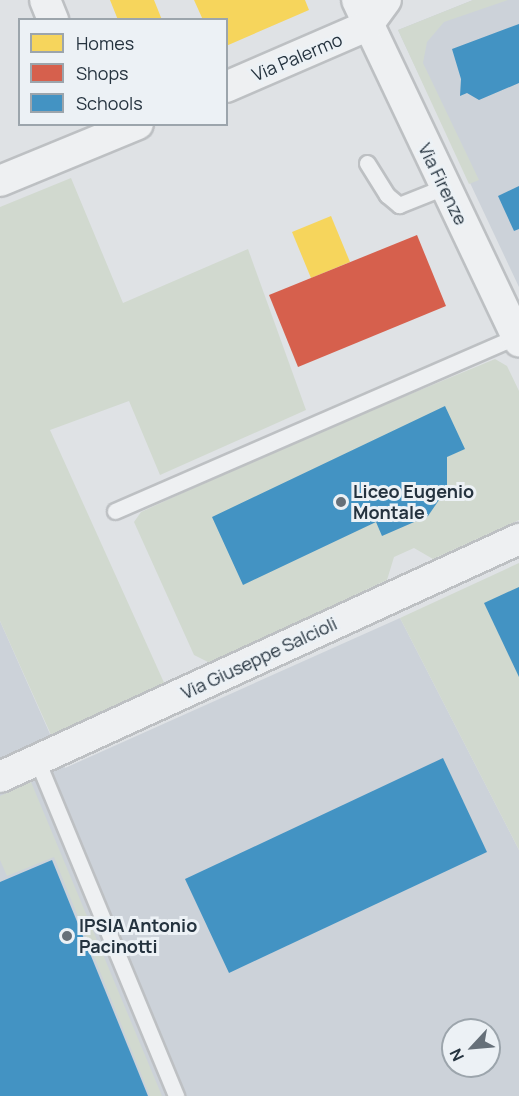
<!DOCTYPE html>
<style>
body{margin:0}
#map{position:relative;width:519px;height:1096px;overflow:hidden;background:#dfe2e5;font-family:Manrope,sans-serif}
div>[style]{position:absolute}
.built>*{inset:0;background:#ccd2d9}
.green>*{inset:0;background:#d1d9cf}
.homes>*{inset:0;background:#f6d55c}
.shops>*{inset:0;background:#d6604d}
.schools>*{inset:0;background:#4393c3}
.roads{filter:drop-shadow(2px 0 #bdc0c3) drop-shadow(-2px 0 #bdc0c3) drop-shadow(0 2px #bdc0c3) drop-shadow(0 -2px #bdc0c3)}
.service>*{height:15px;margin:-7.5px;padding:0 7.5px;transform-origin:7.5px;border-radius:7.5px;background:#eef0f2}
.minor>*{height:30px;margin:-15px;padding:0 15px;transform-origin:15px;border-radius:15px;background:#eef0f2}
.dots>*{width:16px;height:16px;translate:-50% -50%;box-sizing:border-box;border:3px solid #ecf1f5;border-radius:50%}
span{translate:-50% -50%;white-space:nowrap;text-align:center;line-height:1.15;-webkit-text-stroke:6px #ecf1f5;paint-order:stroke}
.street-label{font-size:18px;color:#25333f}
.poi-label{font-size:18px;color:#25333f;font-weight:700}
.left{translate:0 -50%;text-align:left}
.legend{position:absolute;left:18px;top:18px;width:210px;height:108px;box-sizing:border-box;background:#ecf1f5;border:2px solid #9ca5ac;margin:0;padding:8px 10px;list-style:none;font-size:18px;color:#25333f}
.legend li{display:flex;align-items:center;gap:12px;height:30px}
.legend b{width:30px;border:2px solid #9ca5ac}
.north{position:absolute;left:441px;top:1018px;width:60px;height:60px;box-sizing:border-box;background:#ecf1f5;border:2px solid #9ca5ac;border-radius:50%;rotate:244deg;font-size:16px;font-weight:700;line-height:24px;text-align:center;color:#25333f}
.north::after{content:'';display:block;margin:auto;width:21px;height:27px;background:#667079;clip-path:polygon(50% 0,100% 100%,50% 72%,0 100%)}
</style>
<div id="map">
<div class="built">
<div style="clip-path:polygon(473px 0,519px 0,519px 287px,398px 30px)"></div>
<div style="clip-path:polygon(evenodd,400px 618px,519px 850px,519px 1096px,0 1096px,0 621px,65px 768px,400px 618px,453px 1030px,489px 1030px,489px 1066px,453px 1066px,453px 1030px)"></div>
</div>
<div class="green">
<div style="clip-path:polygon(473px 0,508px 0,444px 22px,427px 42px,423px 63px,479px 180px,469px 184px,398px 30px)"></div>
<div style="clip-path:polygon(71px 178px,123px 303px,248px 249px,306px 410px,160px 475px,129px 401px,50px 430px,166px 687px,52px 737px,0 621px,0 207px)"></div>
<div style="clip-path:polygon(495px 359px,507px 366px,519px 391px,519px 520px,433px 559px,414px 548px,394px 557px,387px 580px,210px 663px,194px 655px,134px 522px,141px 512px,285px 446px)"></div>
<div style="clip-path:polygon(519px 563px,519px 850px,400px 618px)"></div>
<div style="clip-path:polygon(31px 782px,162px 1096px,150px 1096px,54px 857px,7px 876px,0 860px,0 796px)"></div>
</div>
<div class="homes">
<div style="clip-path:polygon(110px 0,154px 0,162px 20px,118px 20px)"></div>
<div style="clip-path:polygon(194px 0,305px 0,309px 10px,226px 46px,226px 20px,203px 20px)"></div>
<div style="clip-path:polygon(331px 216px,350px 262px,311px 278px,292px 232px)"></div>
</div>
<div class="shops">
<div style="clip-path:polygon(417px 235px,446px 306px,298px 367px,269px 295px)"></div>
</div>
<div class="schools">
<div style="clip-path:polygon(519px 24px,519px 83px,479px 100px,467px 93px,460px 96px,461px 79px,452px 49px)"></div>
<div style="clip-path:polygon(519px 186px,519px 229px,514px 231px,498px 196px)"></div>
<div style="clip-path:polygon(445px 406px,465px 449px,447px 457px,447px 490px,437px 487px,434px 499px,439px 500px,428px 516px,382px 536px,376px 522px,243px 585px,212px 517px)"></div>
<div style="clip-path:polygon(519px 587px,519px 677px,484px 603px)"></div>
<div style="clip-path:polygon(443px 758px,487px 852px,229px 973px,185px 879px)"></div>
<div style="clip-path:polygon(52px 860px,148px 1096px,0 1096px,0 882px)"></div>
</div>
<div class="roads">
<div class="service">
<div style="left:367px;top:163px;width:38px;rotate:58deg"></div>
<div style="left:387px;top:195px;width:16px;rotate:40deg"></div>
<div style="left:399px;top:205px;width:48px;rotate:-21.8deg"></div>
<div style="left:115px;top:511px;width:438px;rotate:-23.5deg"></div>
<div style="left:37px;top:760px;width:364px;rotate:67.5deg"></div>
</div>
<div class="minor">
<div style="left:45px;top:0;width:22px;rotate:68deg"></div>
<div style="left:357px;top:0;width:378px;rotate:64.6deg"></div>
<div style="left:226px;top:87px;width:154px;rotate:-23.4deg"></div>
<div style="left:367px;top:26px;width:32px;rotate:-54deg"></div>
<div style="left:0;top:181px;width:149px;rotate:-22.4deg"></div>
<div style="left:0;top:777px;width:571px;rotate:-24.63deg"></div>
</div>
</div>
<div class="dots">
<div style="left:341px;top:502px;background:#667079"></div>
<div style="left:67px;top:936px;background:#667079"></div>
</div>
<div class="street-label">
<span style="left:297px;top:57px;rotate:-23deg">Via Palermo</span>
<span style="left:443px;top:184px;rotate:64deg">Via Firenze</span>
<span style="left:259px;top:658px;rotate:-25deg">Via Giuseppe Salcioli</span>
</div>
<div class="poi-label">
<span class="left" style="left:353px;top:502px">Liceo Eugenio<br>Montale</span>
<span class="left" style="left:79px;top:936px">IPSIA Antonio<br>Pacinotti</span>
</div>
<ul class="legend">
<li><b style="height:16px;background:#f6d55c"></b>Homes</li>
<li><b style="height:16px;background:#d6604d"></b>Shops</li>
<li><b style="height:16px;background:#4393c3"></b>Schools</li>
</ul>
<div class="north">N</div>
</div>
